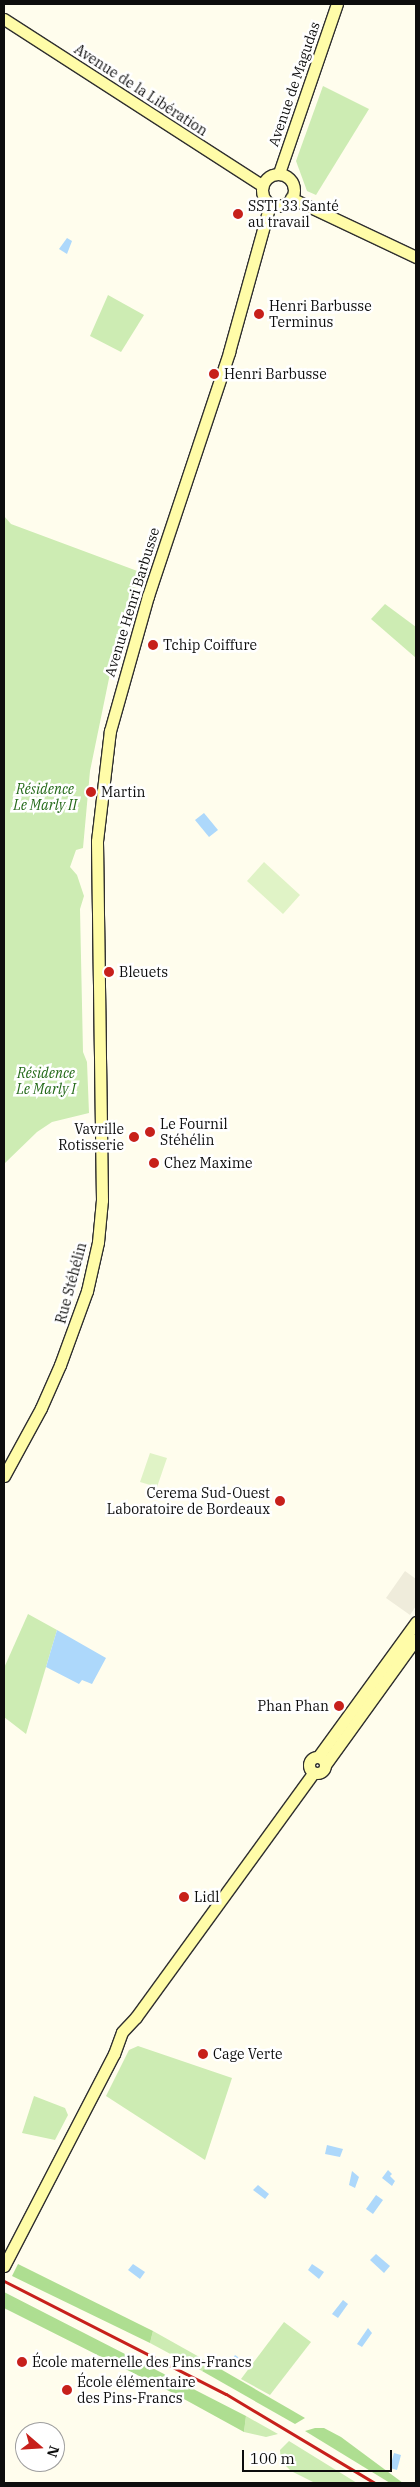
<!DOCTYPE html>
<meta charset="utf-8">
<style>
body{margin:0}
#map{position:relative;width:420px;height:2487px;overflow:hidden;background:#fffded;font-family:"IBM Plex Serif",serif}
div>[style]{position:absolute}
.green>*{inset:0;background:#cdecb3}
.forest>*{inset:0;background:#aede91}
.pitch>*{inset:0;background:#e0f3c6}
.plaza>*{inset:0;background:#efecdb}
.water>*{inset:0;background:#add8fb}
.roads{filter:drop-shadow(1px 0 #2f2f2f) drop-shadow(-1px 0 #2f2f2f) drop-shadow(0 1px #2f2f2f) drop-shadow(0 -1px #2f2f2f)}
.secondary>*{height:11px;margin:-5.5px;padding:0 5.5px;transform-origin:5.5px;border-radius:5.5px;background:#fffca8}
.secondary>.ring{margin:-5.5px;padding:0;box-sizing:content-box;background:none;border:11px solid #fffca8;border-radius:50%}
.rail>*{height:3px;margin:-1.5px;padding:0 1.5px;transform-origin:1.5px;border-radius:1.5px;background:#c7201b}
.dots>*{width:14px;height:14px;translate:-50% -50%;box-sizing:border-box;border:2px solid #fff;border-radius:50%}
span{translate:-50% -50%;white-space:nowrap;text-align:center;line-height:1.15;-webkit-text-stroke:5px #fff;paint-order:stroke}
.street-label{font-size:14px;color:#0d0d0d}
.poi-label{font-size:14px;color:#0d0d0d}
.left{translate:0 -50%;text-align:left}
.right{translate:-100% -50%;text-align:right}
.park-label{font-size:14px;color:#236918;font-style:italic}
.frame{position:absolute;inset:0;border:5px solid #0d0d0d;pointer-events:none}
.north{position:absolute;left:15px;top:2422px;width:50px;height:50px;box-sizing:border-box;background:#fff;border:1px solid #9e9e9e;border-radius:50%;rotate:109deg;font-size:14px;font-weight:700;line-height:20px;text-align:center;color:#0d0d0d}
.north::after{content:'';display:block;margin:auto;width:18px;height:22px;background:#c7201b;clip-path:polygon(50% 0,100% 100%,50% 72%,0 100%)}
.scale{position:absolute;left:242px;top:2450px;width:150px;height:22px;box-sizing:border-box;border:2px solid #0d0d0d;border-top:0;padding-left:6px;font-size:15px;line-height:18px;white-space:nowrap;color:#0d0d0d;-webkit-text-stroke:4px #fff;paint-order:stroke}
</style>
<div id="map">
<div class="green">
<div style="clip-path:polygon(323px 86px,369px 109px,316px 195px,307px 191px,296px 161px)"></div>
<div style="clip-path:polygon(108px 295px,144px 315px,121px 352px,90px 336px)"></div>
<div style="clip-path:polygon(4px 516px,11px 524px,140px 572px,113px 659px,90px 771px,83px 848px,76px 850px,70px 867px,77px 875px,84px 896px,80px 909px,83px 1052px,87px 1062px,89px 1113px,52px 1122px,37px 1132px,4px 1164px)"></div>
<div style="clip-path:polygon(385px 604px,416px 627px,416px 658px,371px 619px)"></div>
<div style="clip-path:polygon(28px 1614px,57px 1630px,26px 1734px,4px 1717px,4px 1668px)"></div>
<div style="clip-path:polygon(138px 2046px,232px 2078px,205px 2160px,106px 2096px,129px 2050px)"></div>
<div style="clip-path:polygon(34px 2096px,65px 2108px,68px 2115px,55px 2140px,22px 2133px)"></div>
<div style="clip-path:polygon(284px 2322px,311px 2342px,270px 2395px,241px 2379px)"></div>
<div style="clip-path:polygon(153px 2331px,210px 2363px,202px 2371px,150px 2343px)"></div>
<div style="clip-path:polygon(246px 2416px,278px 2434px,266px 2437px,244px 2432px)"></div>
<div style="clip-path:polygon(289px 2441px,357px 2483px,315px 2483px,291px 2471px,281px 2461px,280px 2450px)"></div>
</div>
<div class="forest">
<div style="clip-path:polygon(18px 2264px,153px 2331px,150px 2343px,12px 2276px)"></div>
<div style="clip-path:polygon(4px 2292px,246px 2416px,244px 2432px,173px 2393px,4px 2308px)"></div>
<div style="clip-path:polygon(210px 2363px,293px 2411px,305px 2418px,295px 2424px,202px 2371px)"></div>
<div style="clip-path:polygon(315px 2428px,324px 2428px,341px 2437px,403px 2483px,390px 2483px,305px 2431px)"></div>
</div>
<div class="pitch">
<div style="clip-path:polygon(264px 862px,300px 895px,283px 914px,247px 881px)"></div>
<div style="clip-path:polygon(150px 1453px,167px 1458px,157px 1487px,140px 1482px)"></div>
</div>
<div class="plaza">
<div style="clip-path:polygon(405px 1571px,416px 1579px,416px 1606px,410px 1615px,386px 1598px)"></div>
</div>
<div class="water">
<div style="clip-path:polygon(67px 238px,72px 241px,67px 254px,59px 249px)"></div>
<div style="clip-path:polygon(204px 813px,218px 830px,209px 837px,195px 820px)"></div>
<div style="clip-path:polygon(57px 1630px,106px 1658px,92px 1684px,82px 1680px,79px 1684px,46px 1667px)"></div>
<div style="clip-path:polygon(327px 2145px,343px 2149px,340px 2157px,325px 2154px)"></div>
<div style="clip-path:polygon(388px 2170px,392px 2174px,390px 2176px,395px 2181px,392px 2186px,382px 2178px)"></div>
<div style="clip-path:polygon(352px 2171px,359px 2177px,355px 2188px,349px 2185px)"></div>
<div style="clip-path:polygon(258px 2185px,269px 2194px,265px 2199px,253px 2190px)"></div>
<div style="clip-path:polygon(376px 2195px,383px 2200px,373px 2214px,366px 2209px)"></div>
<div style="clip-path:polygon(376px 2254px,390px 2266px,384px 2273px,370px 2260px)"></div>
<div style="clip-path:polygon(133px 2264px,145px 2272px,140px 2279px,128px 2270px)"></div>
<div style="clip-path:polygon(312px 2264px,324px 2272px,319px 2279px,308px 2270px)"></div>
<div style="clip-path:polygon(343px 2300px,348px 2304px,338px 2318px,332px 2314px)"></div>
<div style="clip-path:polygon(368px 2328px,372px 2333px,362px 2347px,357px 2344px)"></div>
<div style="clip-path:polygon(235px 2355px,247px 2363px,244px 2369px,231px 2361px)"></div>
<div style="clip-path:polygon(394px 2453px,401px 2455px,397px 2470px,390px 2468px)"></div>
</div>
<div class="roads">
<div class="secondary">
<div style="left:4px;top:19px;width:307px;rotate:32.8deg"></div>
<div style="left:279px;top:173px;width:179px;rotate:-71.1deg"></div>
<div class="ring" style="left:262px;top:174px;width:21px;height:21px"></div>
<div style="left:291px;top:198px;width:138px;rotate:25.3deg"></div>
<div style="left:4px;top:1476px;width:77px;rotate:-61.4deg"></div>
<div style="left:41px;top:1408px;width:47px;rotate:-66.2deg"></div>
<div style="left:60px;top:1365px;width:79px;rotate:-70deg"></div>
<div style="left:87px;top:1291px;width:50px;rotate:-77.3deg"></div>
<div style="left:98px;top:1242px;width:42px;rotate:-84.6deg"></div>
<div style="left:102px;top:1200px;width:359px;rotate:-90.8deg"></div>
<div style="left:97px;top:841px;width:111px;rotate:-83.3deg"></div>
<div style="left:110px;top:731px;width:140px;rotate:-74.3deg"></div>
<div style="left:148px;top:596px;width:257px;rotate:-71.6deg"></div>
<div style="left:229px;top:352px;width:154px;rotate:-74.5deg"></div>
<div class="ring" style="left:309px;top:1757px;width:5px;height:5px"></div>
<div style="left:318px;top:1757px;width:167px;rotate:-54deg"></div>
<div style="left:325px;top:1765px;width:155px;rotate:-54.2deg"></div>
<div style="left:4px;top:2266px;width:239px;rotate:-62.6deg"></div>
<div style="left:114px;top:2054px;width:23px;rotate:-70deg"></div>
<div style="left:122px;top:2032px;width:21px;rotate:-47deg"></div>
<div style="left:136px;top:2017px;width:301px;rotate:-54deg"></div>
</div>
</div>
<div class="rail">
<div style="left:4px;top:2281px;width:249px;rotate:27deg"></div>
<div style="left:226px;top:2394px;width:174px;rotate:30.9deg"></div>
</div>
<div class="dots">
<div style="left:238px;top:214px;background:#c7201b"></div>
<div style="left:259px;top:314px;background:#c7201b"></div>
<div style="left:214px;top:374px;background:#c7201b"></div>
<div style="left:153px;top:645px;background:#c7201b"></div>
<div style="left:91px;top:792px;background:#c7201b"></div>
<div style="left:109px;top:972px;background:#c7201b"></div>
<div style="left:150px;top:1132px;background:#c7201b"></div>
<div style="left:134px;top:1137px;background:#c7201b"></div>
<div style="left:154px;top:1163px;background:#c7201b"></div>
<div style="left:280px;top:1501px;background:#c7201b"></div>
<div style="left:339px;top:1706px;background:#c7201b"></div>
<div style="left:184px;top:1897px;background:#c7201b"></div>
<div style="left:203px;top:2054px;background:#c7201b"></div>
<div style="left:22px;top:2362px;background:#c7201b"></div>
<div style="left:67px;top:2390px;background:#c7201b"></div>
</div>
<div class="street-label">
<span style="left:294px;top:84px;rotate:-71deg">Avenue de Magudas</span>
<span style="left:141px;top:90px;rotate:33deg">Avenue de la Libération</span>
<span style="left:132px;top:602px;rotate:-73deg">Avenue Henri Barbusse</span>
<span style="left:71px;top:1283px;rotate:-75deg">Rue Stéhélin</span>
</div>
<div class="poi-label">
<span class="left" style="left:248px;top:214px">SSTI 33 Santé<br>au travail</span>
<span class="left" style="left:269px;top:314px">Henri Barbusse<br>Terminus</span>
<span class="left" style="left:224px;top:374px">Henri Barbusse</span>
<span class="left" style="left:163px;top:645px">Tchip Coiffure</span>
<span class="left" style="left:101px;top:792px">Martin</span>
<span class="left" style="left:119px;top:972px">Bleuets</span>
<span class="left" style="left:160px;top:1132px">Le Fournil<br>Stéhélin</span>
<span class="right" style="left:124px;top:1137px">Vavrille<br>Rotisserie</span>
<span class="left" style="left:164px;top:1163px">Chez Maxime</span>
<span class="right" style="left:270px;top:1501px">Cerema Sud-Ouest<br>Laboratoire de Bordeaux</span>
<span class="right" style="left:329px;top:1706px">Phan Phan</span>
<span class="left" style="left:194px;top:1897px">Lidl</span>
<span class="left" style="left:213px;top:2054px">Cage Verte</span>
<span class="left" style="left:32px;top:2362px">École maternelle des Pins-Francs</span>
<span class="left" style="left:77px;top:2390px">École élémentaire<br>des Pins-Francs</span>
</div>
<div class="park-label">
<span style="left:45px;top:797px">Résidence<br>Le Marly II</span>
<span style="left:46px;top:1081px">Résidence<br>Le Marly I</span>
</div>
<div class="frame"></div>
<div class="north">N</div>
<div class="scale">100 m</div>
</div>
